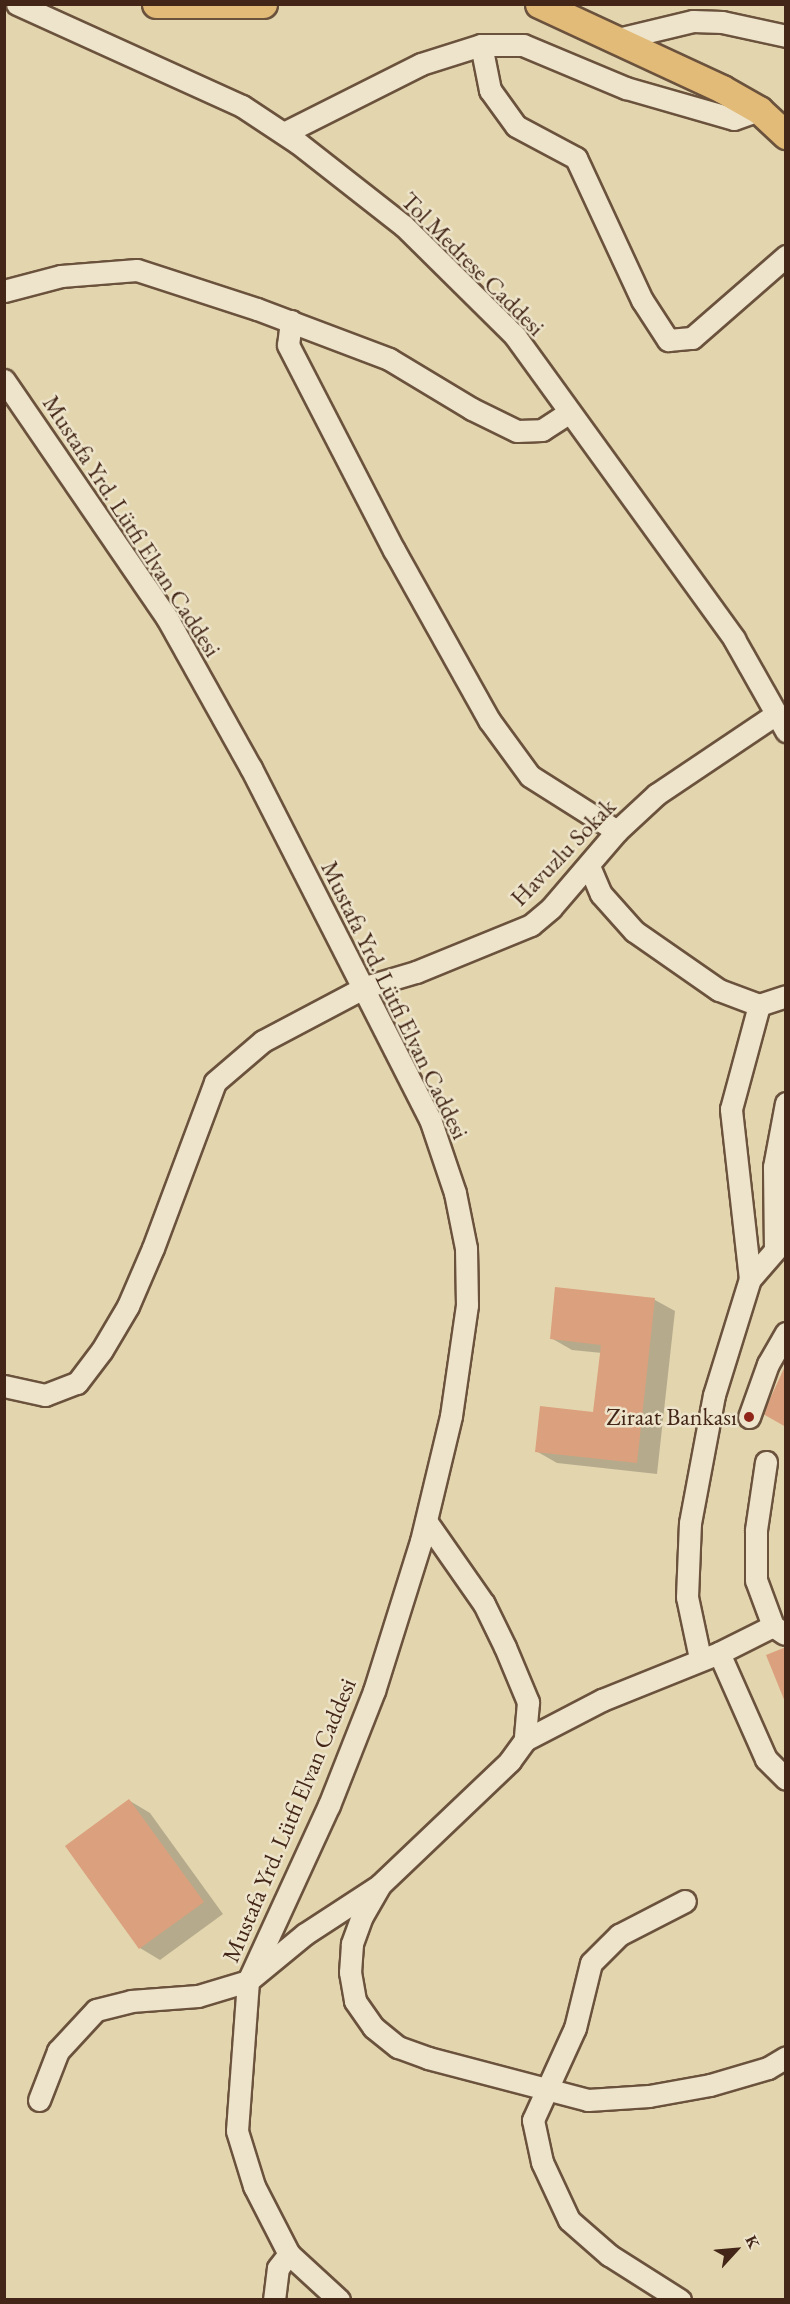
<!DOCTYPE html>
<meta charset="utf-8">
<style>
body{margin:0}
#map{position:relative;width:790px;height:2304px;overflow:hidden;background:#e3d6af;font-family:"EB Garamond",serif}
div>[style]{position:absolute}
.shadow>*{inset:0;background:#0003}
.building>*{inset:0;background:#dba07d}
.roads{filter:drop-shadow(2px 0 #6b523d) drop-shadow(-2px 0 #6b523d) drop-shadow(0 2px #6b523d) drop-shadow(0 -2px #6b523d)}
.minor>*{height:21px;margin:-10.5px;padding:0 10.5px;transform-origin:10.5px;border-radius:10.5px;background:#ede4cb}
.major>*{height:27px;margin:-13.5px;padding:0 13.5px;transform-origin:13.5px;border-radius:13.5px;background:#e2bb78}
.dots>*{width:16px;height:16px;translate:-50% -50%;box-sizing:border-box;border:3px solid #ede4cb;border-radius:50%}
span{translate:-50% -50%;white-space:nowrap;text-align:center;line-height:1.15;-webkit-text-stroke:5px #ede4cb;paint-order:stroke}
.street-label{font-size:24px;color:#432617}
.poi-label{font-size:24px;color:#432617}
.right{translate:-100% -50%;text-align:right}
.frame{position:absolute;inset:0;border:6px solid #432617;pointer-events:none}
.north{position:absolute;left:706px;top:2220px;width:60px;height:60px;-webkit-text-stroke:4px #ede4cb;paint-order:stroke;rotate:64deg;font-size:16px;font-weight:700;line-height:24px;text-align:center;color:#432617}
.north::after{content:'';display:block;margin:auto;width:21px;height:27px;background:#432617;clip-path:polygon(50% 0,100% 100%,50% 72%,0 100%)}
</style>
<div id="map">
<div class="shadow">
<div style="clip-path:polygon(655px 1300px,675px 1311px,657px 1474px,557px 1463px,536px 1451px,595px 1414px,602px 1353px,572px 1350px,551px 1338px)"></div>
<div style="clip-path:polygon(130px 1801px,150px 1813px,223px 1914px,160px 1960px,140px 1948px)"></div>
</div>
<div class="building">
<div style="clip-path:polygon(555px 1287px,655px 1298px,637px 1463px,535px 1452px,540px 1406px,593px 1412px,601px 1345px,550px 1339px)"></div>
<div style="clip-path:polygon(786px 1364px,786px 1427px,763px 1414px)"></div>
<div style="clip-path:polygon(786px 1647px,786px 1702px,785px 1702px,766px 1655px)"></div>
<div style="clip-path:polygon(129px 1799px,204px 1902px,139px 1949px,65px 1846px)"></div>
</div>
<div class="roads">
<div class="minor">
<div style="left:17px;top:4px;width:247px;rotate:24.4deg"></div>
<div style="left:242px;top:106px;width:67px;rotate:33.5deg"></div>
<div style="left:298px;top:143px;width:135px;rotate:38.1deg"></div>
<div style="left:404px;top:226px;width:156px;rotate:44.7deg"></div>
<div style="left:515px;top:336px;width:374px;rotate:54.1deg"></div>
<div style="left:734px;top:639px;width:106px;rotate:60.5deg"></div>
<div style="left:618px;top:39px;width:77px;rotate:-13.5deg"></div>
<div style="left:693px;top:21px;width:29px;rotate:2deg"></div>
<div style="left:722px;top:22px;width:66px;rotate:12.3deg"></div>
<div style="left:481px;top:45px;width:46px;rotate:78.7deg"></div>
<div style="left:490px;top:90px;width:44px;rotate:54.2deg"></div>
<div style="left:516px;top:126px;width:68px;rotate:28.1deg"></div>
<div style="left:576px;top:158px;width:157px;rotate:65.1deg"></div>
<div style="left:642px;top:300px;width:48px;rotate:57deg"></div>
<div style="left:668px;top:340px;width:24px;rotate:-5deg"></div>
<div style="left:692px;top:338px;width:125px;rotate:-41.1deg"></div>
<div style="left:284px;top:133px;width:153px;rotate:-26.7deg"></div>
<div style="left:421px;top:64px;width:63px;rotate:-17.6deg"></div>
<div style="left:481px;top:45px;width:42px"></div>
<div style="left:523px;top:45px;width:112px;rotate:22.7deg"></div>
<div style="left:626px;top:88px;width:112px;rotate:16deg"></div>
<div style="left:734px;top:119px;width:27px;rotate:-20deg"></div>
<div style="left:4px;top:291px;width:59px;rotate:-14.7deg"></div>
<div style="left:61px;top:276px;width:76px;rotate:-4.5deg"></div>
<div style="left:137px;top:270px;width:126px;rotate:18deg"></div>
<div style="left:257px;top:309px;width:141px;rotate:20.7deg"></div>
<div style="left:389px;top:359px;width:97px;rotate:31.1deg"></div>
<div style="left:472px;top:409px;width:50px;rotate:26.1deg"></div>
<div style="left:517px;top:431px;width:25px;rotate:-2deg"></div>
<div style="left:542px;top:430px;width:31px;rotate:-33deg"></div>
<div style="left:291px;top:321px;width:24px;rotate:97deg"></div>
<div style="left:288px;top:345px;width:231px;rotate:62.7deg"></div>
<div style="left:394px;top:550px;width:195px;rotate:60.8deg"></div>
<div style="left:489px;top:720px;width:69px;rotate:53.8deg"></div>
<div style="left:530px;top:776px;width:103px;rotate:32.3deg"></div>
<div style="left:4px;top:380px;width:288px;rotate:55.6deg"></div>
<div style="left:167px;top:618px;width:172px;rotate:60.8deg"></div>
<div style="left:251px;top:768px;width:394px;rotate:63deg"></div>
<div style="left:430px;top:1119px;width:78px;rotate:71.3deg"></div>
<div style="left:455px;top:1193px;width:56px;rotate:78.7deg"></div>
<div style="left:466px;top:1248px;width:57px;rotate:89deg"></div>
<div style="left:467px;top:1305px;width:112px;rotate:98.2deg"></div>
<div style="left:451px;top:1416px;width:129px;rotate:103.5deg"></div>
<div style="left:421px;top:1541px;width:157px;rotate:107.4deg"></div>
<div style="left:374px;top:1691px;width:123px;rotate:111.5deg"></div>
<div style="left:329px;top:1805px;width:194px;rotate:114.7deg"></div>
<div style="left:248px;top:1981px;width:150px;rotate:94.2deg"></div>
<div style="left:237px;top:2131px;width:58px;rotate:72.8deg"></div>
<div style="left:254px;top:2186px;width:76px;rotate:62.8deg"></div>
<div style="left:289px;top:2254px;width:68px;rotate:42.6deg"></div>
<div style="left:589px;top:866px;width:30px;rotate:67deg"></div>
<div style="left:601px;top:894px;width:50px;rotate:48.3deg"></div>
<div style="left:634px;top:931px;width:103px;rotate:34.8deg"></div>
<div style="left:719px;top:990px;width:43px;rotate:20.6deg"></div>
<div style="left:750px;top:1279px;width:171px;rotate:-96.4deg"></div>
<div style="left:731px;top:1109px;width:108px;rotate:-74.9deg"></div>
<div style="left:759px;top:1005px;width:28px;rotate:-18deg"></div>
<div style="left:4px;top:1386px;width:42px;rotate:12.4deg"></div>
<div style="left:45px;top:1395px;width:34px;rotate:-21deg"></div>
<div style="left:77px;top:1383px;width:41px;rotate:-52.9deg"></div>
<div style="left:102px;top:1350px;width:51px;rotate:-59.4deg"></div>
<div style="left:128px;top:1306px;width:63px;rotate:-66.7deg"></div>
<div style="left:153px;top:1248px;width:177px;rotate:-69.5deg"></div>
<div style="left:215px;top:1082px;width:63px;rotate:-40.5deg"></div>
<div style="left:263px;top:1041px;width:115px;rotate:-27.9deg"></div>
<div style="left:365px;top:987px;width:53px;rotate:-16.4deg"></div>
<div style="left:416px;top:972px;width:124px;rotate:-22.2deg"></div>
<div style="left:531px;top:925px;width:26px;rotate:-40deg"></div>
<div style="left:551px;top:908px;width:101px;rotate:-49.4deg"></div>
<div style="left:617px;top:831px;width:54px;rotate:-42.8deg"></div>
<div style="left:657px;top:794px;width:143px;rotate:-33.9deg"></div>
<div style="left:749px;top:1417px;width:56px;rotate:-70.3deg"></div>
<div style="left:768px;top:1364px;width:36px;rotate:-60deg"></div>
<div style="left:766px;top:1462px;width:69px;rotate:98.4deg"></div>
<div style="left:756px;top:1530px;width:50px;rotate:90deg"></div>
<div style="left:756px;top:1580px;width:49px;rotate:69.7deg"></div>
<div style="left:426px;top:1521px;width:101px;rotate:55.1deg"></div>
<div style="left:484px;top:1604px;width:48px;rotate:64deg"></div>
<div style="left:505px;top:1647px;width:60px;rotate:67.3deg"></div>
<div style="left:528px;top:1702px;width:38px;rotate:95deg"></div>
<div style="left:525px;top:1740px;width:26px;rotate:126deg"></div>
<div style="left:510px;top:1761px;width:180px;rotate:136.4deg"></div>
<div style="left:380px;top:1885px;width:36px;rotate:120deg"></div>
<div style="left:362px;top:1916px;width:30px;rotate:110deg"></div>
<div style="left:352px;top:1944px;width:28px;rotate:94deg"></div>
<div style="left:350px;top:1972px;width:29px;rotate:80deg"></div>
<div style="left:355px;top:2001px;width:32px;rotate:55deg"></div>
<div style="left:373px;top:2027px;width:32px;rotate:39deg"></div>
<div style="left:398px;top:2047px;width:32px;rotate:20deg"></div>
<div style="left:428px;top:2058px;width:165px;rotate:14.7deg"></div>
<div style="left:588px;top:2100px;width:61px;rotate:-3.8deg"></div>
<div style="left:649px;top:2096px;width:62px;rotate:-10.2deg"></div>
<div style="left:710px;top:2085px;width:60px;rotate:-16.3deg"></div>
<div style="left:768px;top:2068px;width:21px;rotate:-31deg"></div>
<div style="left:719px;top:1653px;width:60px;rotate:-26.6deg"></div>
<div style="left:773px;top:1626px;width:14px;rotate:34deg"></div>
<div style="left:700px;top:1658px;width:62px;rotate:-102deg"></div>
<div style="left:687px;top:1597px;width:74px;rotate:-87.7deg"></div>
<div style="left:690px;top:1523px;width:130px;rotate:-79.4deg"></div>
<div style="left:714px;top:1395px;width:121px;rotate:-72.8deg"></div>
<div style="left:750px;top:1279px;width:38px;rotate:-49deg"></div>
<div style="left:775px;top:1250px;width:83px;rotate:-90.7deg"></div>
<div style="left:774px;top:1167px;width:65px;rotate:-79.4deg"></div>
<div style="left:525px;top:1740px;width:87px;rotate:-27.5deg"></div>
<div style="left:602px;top:1700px;width:126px;rotate:-21.9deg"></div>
<div style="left:719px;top:1653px;width:116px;rotate:66.1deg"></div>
<div style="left:766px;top:1759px;width:28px;rotate:45deg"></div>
<div style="left:39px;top:2100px;width:53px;rotate:-68.8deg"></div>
<div style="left:58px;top:2051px;width:56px;rotate:-47.2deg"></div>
<div style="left:96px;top:2010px;width:36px;rotate:-14deg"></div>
<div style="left:131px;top:2001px;width:67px;rotate:-4.3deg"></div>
<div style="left:198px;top:1996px;width:52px;rotate:-16.7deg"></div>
<div style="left:248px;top:1981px;width:74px;rotate:-39.5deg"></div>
<div style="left:305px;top:1934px;width:86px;rotate:-33.1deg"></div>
<div style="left:274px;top:2300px;width:32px;rotate:-83deg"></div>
<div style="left:278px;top:2268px;width:18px;rotate:-52deg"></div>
<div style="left:680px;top:2300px;width:84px;rotate:-147.6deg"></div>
<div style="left:609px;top:2255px;width:53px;rotate:-138.8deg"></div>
<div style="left:569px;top:2220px;width:64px;rotate:-115deg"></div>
<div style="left:542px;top:2162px;width:43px;rotate:-102.1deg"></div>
<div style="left:533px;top:2120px;width:101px;rotate:-65.5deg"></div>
<div style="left:575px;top:2028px;width:67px;rotate:-76.2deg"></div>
<div style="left:591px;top:1963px;width:40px;rotate:-45deg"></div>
<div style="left:619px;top:1935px;width:74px;rotate:-27.3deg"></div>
</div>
<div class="major">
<div style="left:156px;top:4px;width:107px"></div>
<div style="left:539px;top:4px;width:202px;rotate:24.9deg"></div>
<div style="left:722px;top:89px;width:43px;rotate:29.6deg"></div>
<div style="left:759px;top:110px;width:37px;rotate:43deg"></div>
</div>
</div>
<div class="dots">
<div style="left:749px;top:1417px;background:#8f2418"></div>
</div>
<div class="street-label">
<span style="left:473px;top:264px;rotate:45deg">Tol Medrese Caddesi</span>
<span style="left:132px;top:526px;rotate:57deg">Mustafa Yrd. Lütfi Elvan Caddesi</span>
<span style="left:563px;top:852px;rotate:-46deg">Havuzlu Sokak</span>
<span style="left:395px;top:1000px;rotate:64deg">Mustafa Yrd. Lütfi Elvan Caddesi</span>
<span style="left:289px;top:1820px;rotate:-67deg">Mustafa Yrd. Lütfi Elvan Caddesi</span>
</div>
<div class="poi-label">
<span class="right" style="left:737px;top:1417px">Ziraat Bankası</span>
</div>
<div class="frame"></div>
<div class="north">K</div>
</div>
